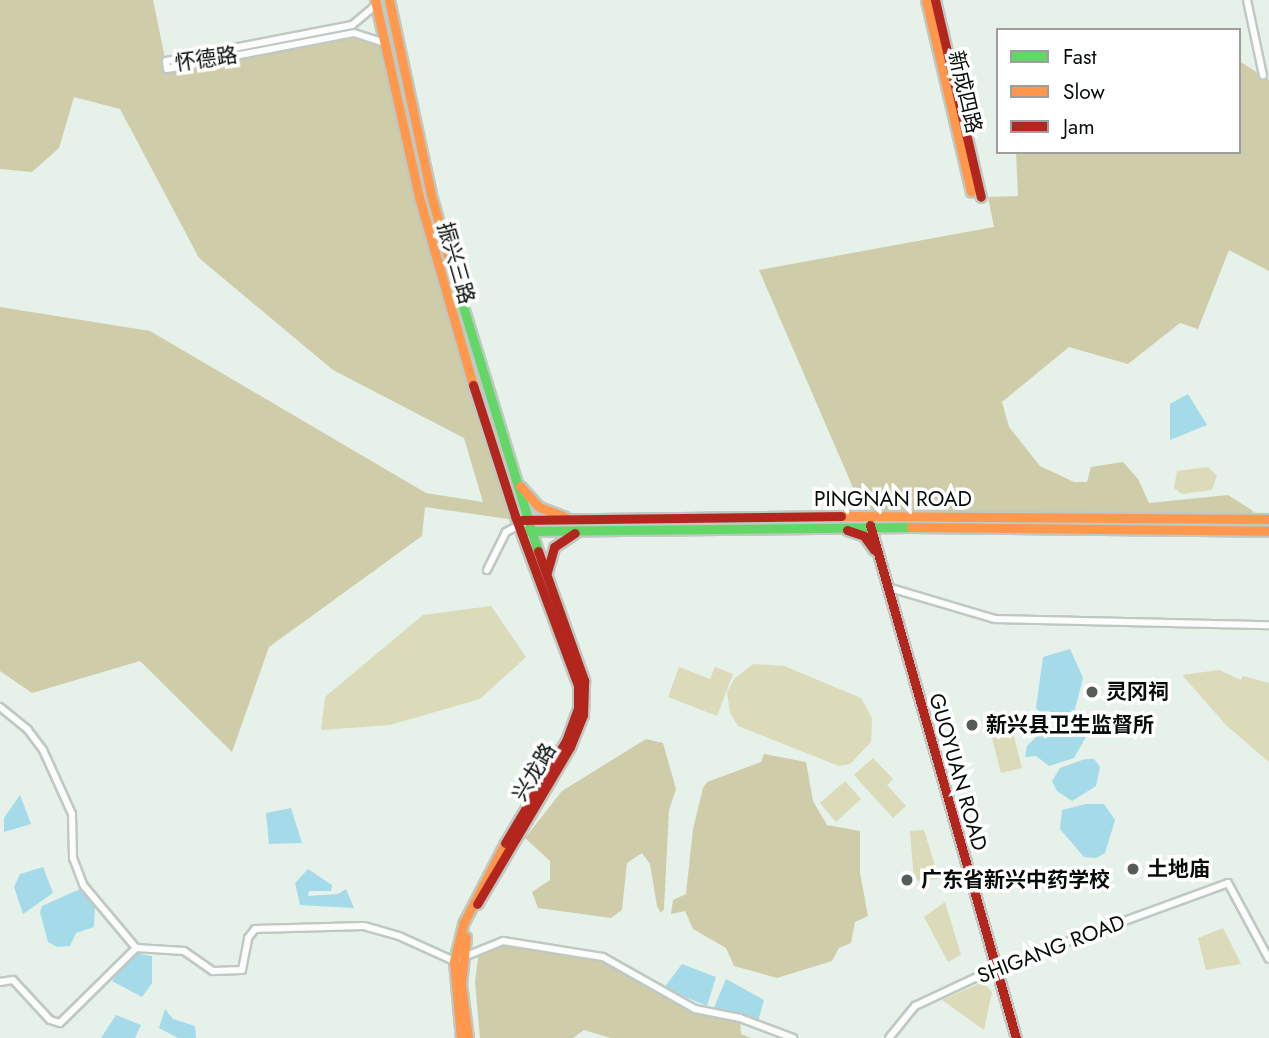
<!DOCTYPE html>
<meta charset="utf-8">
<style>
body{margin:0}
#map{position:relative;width:1269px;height:1038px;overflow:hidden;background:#e5f1e9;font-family:Jost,"Noto Sans SC",sans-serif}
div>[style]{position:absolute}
.green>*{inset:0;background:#dbdab9}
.forest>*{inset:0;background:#cfcda9}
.water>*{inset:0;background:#a5dae9}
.roads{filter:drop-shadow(2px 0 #bfc9c2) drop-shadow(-2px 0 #bfc9c2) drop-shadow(0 2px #bfc9c2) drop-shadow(0 -2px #bfc9c2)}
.street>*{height:6px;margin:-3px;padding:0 3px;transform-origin:3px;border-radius:3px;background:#fbfdfc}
.fast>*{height:9px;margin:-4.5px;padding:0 4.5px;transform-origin:4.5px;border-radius:4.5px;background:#63d668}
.slow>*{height:9px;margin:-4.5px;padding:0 4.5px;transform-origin:4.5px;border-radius:4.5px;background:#ff974d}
.jam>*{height:9px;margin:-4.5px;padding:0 4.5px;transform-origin:4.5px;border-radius:4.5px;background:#b3261e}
.dots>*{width:19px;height:19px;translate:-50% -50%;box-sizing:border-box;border:4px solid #fff;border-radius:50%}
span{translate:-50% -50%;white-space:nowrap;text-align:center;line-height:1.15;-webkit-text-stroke:7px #fff;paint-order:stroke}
.street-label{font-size:21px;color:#070e0a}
.poi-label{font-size:21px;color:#070e0a;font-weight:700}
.left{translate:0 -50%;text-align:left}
.legend{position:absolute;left:996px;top:28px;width:245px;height:126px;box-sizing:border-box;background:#fff;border:2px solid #9c9f9d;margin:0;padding:9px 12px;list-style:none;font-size:21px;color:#070e0a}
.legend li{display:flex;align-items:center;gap:14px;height:35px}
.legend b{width:35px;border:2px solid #9c9f9d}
</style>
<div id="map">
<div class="green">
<div style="clip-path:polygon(1208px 467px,1217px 476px,1212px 490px,1182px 494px,1174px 488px,1177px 471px)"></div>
<div style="clip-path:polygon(491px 606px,526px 657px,480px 699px,390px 725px,321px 730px,325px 697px,423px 615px)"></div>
<div style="clip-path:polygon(753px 664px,784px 666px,861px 698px,872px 718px,871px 742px,850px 764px,839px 766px,738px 726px,730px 713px,727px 692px,735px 678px)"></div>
<div style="clip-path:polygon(679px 667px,710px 679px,715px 667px,733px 674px,717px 716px,668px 697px)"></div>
<div style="clip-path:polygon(1219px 670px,1241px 680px,1243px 676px,1269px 683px,1269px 762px,1227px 726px,1182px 675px)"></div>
<div style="clip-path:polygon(1013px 733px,1022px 768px,1001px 773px,992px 738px)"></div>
<div style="clip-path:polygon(873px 758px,893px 779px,887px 785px,906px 806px,893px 818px,854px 775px)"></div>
<div style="clip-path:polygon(845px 781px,861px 799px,836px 822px,820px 803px)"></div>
<div style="clip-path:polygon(924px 830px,939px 879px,914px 881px,910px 831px)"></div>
<div style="clip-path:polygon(945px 902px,961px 955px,948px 962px,924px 917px)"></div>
<div style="clip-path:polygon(1223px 928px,1241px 964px,1206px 970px,1198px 938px)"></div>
<div style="clip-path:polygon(983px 982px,992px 992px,984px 1030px,942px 1000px)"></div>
</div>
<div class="forest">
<div style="clip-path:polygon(0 0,153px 0,167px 68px,360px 33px,384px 43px,423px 209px,516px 520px,425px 507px,422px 536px,269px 647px,232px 752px,140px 661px,32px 693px,0 671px,0 307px,150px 331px,426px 493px,483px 502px,464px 438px,333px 370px,199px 258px,120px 109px,74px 97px,59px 148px,32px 172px,0 169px)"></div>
<div style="clip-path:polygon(1239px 61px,1269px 80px,1269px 271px,1229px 250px,1198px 329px,1180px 323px,1128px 364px,1069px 347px,1002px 402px,1009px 427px,1040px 466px,1074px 482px,1087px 482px,1091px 467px,1123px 462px,1138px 479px,1149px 503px,1228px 495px,1253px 511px,1245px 531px,870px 527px,759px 270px,994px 227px,988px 197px,1018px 196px,1016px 152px,1239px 152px)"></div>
<div style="clip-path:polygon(646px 739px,663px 743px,676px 789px,669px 810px,664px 909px,661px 913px,657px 906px,650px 864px,642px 853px,627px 863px,622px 910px,611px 918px,538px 908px,532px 892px,550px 880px,550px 861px,525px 838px,562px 791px)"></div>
<div style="clip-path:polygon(764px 754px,806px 762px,813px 801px,827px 825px,860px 831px,860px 873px,868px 916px,855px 922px,851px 943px,839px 948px,832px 961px,777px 978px,734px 966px,726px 948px,693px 929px,685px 911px,671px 914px,673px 900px,686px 894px,693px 829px,703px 788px,707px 782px,761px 762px)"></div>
<div style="clip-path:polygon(503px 941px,603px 957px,695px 1009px,740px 1018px,741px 1034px,751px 1038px,611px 1038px,584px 1030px,573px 1038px,480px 1038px,475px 982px,479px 950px)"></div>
</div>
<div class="water">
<div style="clip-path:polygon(1188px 394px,1207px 425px,1170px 440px,1170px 404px)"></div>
<div style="clip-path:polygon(1070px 649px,1083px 678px,1074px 713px,1049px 721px,1036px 708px,1043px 657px)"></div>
<div style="clip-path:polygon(1075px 721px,1088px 733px,1074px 758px,1049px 766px,1036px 756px,1025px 757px,1027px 746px,1044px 729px)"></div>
<div style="clip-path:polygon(1085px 759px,1094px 759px,1100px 767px,1096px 786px,1072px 801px,1057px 791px,1052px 781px,1060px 768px)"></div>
<div style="clip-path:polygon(20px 795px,31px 824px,4px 832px,4px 818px)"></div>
<div style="clip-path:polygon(1086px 804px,1104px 804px,1115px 820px,1105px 853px,1096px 858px,1084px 857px,1060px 829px,1062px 810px)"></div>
<div style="clip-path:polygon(291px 808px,302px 843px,269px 844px,266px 813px)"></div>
<div style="clip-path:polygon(43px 867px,53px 893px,23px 914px,14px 887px,20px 874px)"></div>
<div style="clip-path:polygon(308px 869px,332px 885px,331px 891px,309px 891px,308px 896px,338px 894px,346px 889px,354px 908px,300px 905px,295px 883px)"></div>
<div style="clip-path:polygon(80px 889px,95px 906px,94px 927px,76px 933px,70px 946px,57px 947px,48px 942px,40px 912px,42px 906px)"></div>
<div style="clip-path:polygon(133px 953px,152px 956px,152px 983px,142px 997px,112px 981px)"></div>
<div style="clip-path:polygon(682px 964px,716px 977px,707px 1006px,664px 988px)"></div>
<div style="clip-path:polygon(726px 979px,764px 1000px,758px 1021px,713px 1010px)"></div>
<div style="clip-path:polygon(165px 1009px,173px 1019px,195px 1026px,196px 1038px,178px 1038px,159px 1028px)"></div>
<div style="clip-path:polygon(116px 1015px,141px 1025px,135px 1038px,101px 1038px)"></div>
</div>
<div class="roads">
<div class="street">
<div style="left:1247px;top:0;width:77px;rotate:78deg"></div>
<div style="left:376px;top:5px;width:31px;rotate:140deg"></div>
<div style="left:352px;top:25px;width:189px;rotate:169deg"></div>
<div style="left:166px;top:61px;width:8px;rotate:83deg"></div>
<div style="left:167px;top:69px;width:190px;rotate:-10.9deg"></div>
<div style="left:354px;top:33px;width:32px;rotate:18deg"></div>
<div style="left:487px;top:570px;width:42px;rotate:-63.4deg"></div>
<div style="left:506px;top:532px;width:15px;rotate:-28deg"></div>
<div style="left:887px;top:587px;width:113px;rotate:16.5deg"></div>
<div style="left:995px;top:619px;width:274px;rotate:1.3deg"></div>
<div style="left:0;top:707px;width:36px;rotate:39deg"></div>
<div style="left:28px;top:730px;width:25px;rotate:53deg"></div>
<div style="left:43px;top:750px;width:70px;rotate:65.6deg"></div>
<div style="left:72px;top:814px;width:44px;rotate:88.7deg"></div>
<div style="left:73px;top:858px;width:30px;rotate:69deg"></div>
<div style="left:84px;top:886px;width:81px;rotate:50deg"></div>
<div style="left:0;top:982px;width:13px;rotate:-9deg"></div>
<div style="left:13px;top:980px;width:54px;rotate:47.2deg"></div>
<div style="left:50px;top:1020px;width:10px;rotate:17deg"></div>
<div style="left:60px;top:1023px;width:107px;rotate:-44.6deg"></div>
<div style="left:136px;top:948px;width:48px;rotate:3.6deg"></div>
<div style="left:184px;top:951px;width:35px;rotate:35deg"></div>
<div style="left:213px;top:971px;width:29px;rotate:-2deg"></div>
<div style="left:242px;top:970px;width:33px;rotate:-79deg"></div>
<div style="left:248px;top:938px;width:11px;rotate:-52deg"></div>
<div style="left:255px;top:929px;width:109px;rotate:-1.6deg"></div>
<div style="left:364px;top:926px;width:36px;rotate:16deg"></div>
<div style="left:399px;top:936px;width:60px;rotate:24.4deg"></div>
<div style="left:454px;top:961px;width:53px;rotate:-22.2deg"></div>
<div style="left:503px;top:941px;width:101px;rotate:9.1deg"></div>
<div style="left:603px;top:957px;width:106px;rotate:29.5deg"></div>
<div style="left:695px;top:1009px;width:46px;rotate:11.3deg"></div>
<div style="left:740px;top:1018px;width:57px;rotate:20.7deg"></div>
<div style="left:889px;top:1038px;width:41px;rotate:-50.9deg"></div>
<div style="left:915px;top:1006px;width:89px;rotate:-25.1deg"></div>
<div style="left:996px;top:968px;width:247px;rotate:-20.1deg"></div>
<div style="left:1228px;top:883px;width:86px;rotate:61.7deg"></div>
</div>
<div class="fast">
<div style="left:458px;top:290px;width:273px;rotate:73deg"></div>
<div style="left:526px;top:531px;width:385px;rotate:-0.6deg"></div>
</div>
<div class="slow">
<div style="left:375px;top:0;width:202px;rotate:77.4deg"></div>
<div style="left:419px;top:197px;width:196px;rotate:74deg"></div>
<div style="left:389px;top:0;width:199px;rotate:77.8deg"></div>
<div style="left:431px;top:195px;width:99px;rotate:74.1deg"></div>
<div style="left:926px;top:0;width:197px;rotate:76.8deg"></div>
<div style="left:520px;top:486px;width:28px;rotate:48deg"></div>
<div style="left:539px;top:507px;width:28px;rotate:21deg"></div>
<div style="left:841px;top:516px;width:428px;rotate:0.4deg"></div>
<div style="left:911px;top:527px;width:358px;rotate:0.6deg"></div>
<div style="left:466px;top:937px;width:47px;rotate:96.1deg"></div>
<div style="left:461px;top:984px;width:54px;rotate:82.6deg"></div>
<div style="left:461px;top:1038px;width:77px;rotate:-95.2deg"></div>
<div style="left:454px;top:961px;width:38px;rotate:-76deg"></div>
<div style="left:463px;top:924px;width:91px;rotate:-62.6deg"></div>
</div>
<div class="jam">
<div style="left:935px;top:0;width:202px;rotate:76.9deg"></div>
<div style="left:473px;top:385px;width:138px;rotate:72.2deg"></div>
<div style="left:515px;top:516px;width:180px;rotate:69.6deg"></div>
<div style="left:578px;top:685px;width:23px;rotate:90deg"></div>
<div style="left:578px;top:708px;width:33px;rotate:110deg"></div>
<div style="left:567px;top:739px;width:121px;rotate:120.8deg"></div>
<div style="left:522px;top:520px;width:319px;rotate:-0.7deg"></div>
<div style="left:870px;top:525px;width:533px;rotate:74.11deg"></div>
<div style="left:847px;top:530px;width:18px;rotate:19deg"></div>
<div style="left:864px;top:536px;width:17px;rotate:54deg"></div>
<div style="left:547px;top:572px;width:26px;rotate:-74deg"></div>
<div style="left:554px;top:547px;width:25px;rotate:-34deg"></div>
<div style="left:477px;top:904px;width:182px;rotate:-59.4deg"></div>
<div style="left:570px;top:747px;width:35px;rotate:-68deg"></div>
<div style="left:583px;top:715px;width:35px;rotate:-88deg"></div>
<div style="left:584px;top:680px;width:137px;rotate:-109.6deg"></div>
</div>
</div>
<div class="dots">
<div style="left:1092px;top:692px;background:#555d58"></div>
<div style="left:972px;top:725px;background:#555d58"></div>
<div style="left:1133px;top:869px;background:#555d58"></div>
<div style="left:907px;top:880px;background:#555d58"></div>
</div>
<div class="street-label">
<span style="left:206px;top:59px;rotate:-8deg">怀德路</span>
<span style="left:965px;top:92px;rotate:77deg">新成四路</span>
<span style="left:456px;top:263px;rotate:74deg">振兴三路</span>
<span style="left:893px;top:499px">PINGNAN ROAD</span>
<span style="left:534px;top:772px;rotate:-59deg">兴龙路</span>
<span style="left:958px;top:772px;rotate:74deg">GUOYUAN ROAD</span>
<span style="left:1051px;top:949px;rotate:-21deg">SHIGANG ROAD</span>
</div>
<div class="poi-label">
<span class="left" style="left:1106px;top:692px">灵冈祠</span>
<span class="left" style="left:986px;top:725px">新兴县卫生监督所</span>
<span class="left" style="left:1147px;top:869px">土地庙</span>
<span class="left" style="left:921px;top:880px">广东省新兴中药学校</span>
</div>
<ul class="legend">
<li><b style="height:9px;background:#63d668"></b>Fast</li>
<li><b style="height:9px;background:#ff974d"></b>Slow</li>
<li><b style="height:9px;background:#b3261e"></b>Jam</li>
</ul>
</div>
